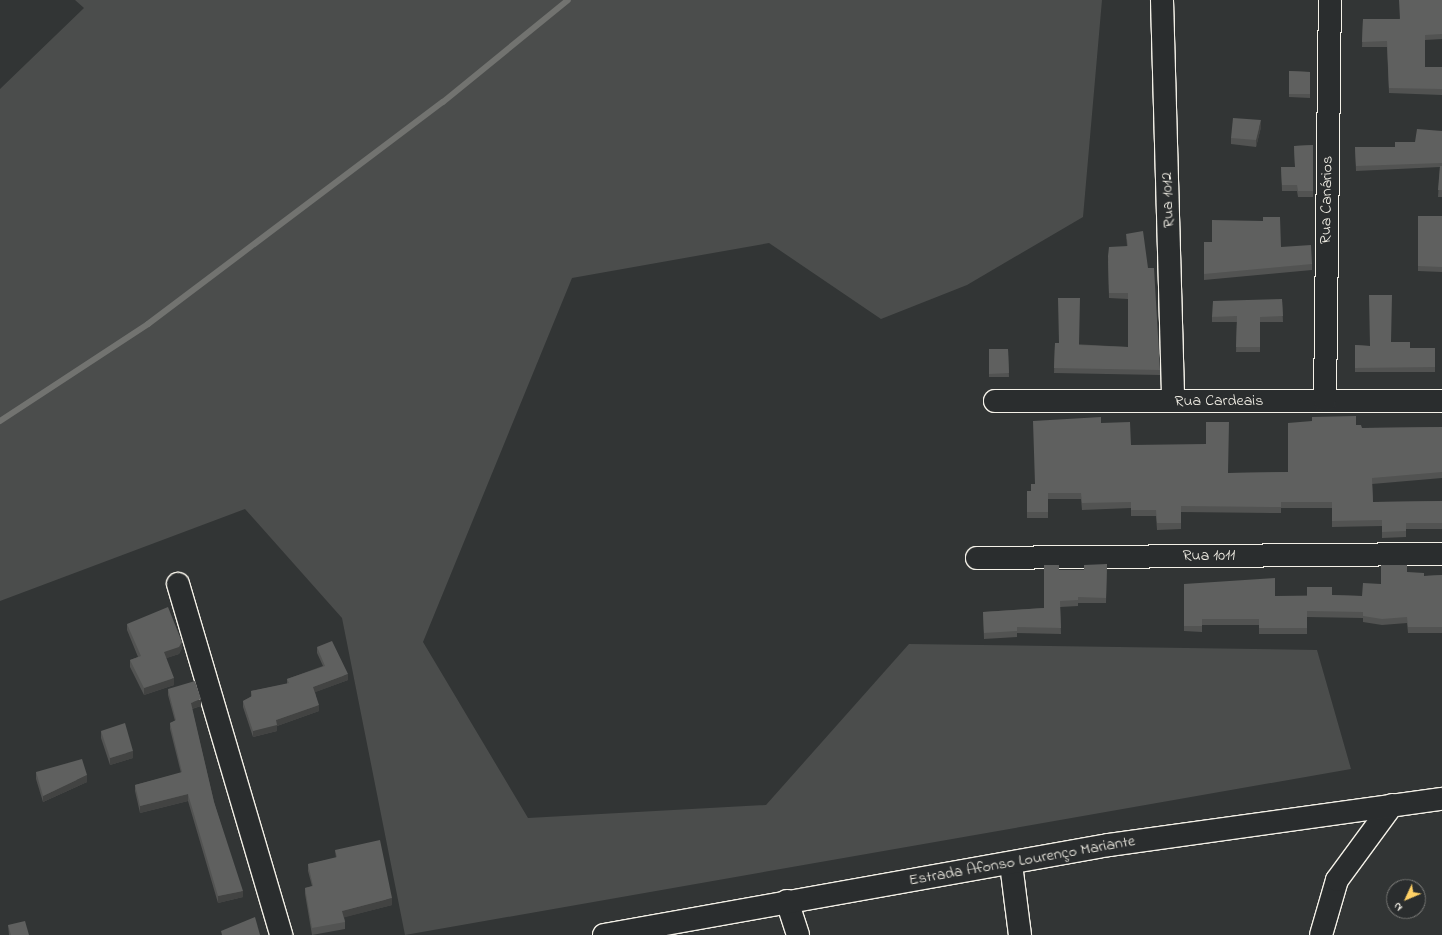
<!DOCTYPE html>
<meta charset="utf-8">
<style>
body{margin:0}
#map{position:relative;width:1442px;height:935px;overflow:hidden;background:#323535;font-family:"Indie Flower",sans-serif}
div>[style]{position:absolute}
.green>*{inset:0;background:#4b4d4c}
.stream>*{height:6px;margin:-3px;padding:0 3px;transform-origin:3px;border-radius:3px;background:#727370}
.roads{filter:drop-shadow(1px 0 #f4f1e8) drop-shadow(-1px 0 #f4f1e8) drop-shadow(0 1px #f4f1e8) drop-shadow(0 -1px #f4f1e8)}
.minor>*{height:22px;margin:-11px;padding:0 11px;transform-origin:11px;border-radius:11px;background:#2a2d2e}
.major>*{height:22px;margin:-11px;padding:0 11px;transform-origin:11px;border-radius:11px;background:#2a2d2e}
.wall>*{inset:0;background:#525352}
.shaded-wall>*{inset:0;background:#424342}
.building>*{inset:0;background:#5f605f}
span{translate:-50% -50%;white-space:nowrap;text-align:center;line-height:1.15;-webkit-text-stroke:3px #2a2d2e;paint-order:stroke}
.street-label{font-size:16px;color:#f4f1e8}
.north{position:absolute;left:1386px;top:879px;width:40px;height:40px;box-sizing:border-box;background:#2a2d2e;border:1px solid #7b7b78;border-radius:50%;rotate:226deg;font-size:11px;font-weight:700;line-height:16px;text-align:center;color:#f4f1e8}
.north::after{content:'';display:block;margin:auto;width:14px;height:18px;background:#ffd166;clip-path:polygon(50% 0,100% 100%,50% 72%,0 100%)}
</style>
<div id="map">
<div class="green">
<div style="clip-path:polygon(75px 0,1102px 0,1083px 217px,967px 285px,881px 319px,769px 243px,572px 278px,423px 642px,528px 818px,766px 805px,909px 644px,1317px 650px,1351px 769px,405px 935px,342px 618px,245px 509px,0 601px,0 89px,84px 8px)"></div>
</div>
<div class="stream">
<div style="left:0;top:421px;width:177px;rotate:-33.2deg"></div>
<div style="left:148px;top:324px;width:369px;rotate:-37deg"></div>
<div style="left:443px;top:102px;width:161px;rotate:-39.2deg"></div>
</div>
<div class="roads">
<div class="minor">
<div style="left:1162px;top:0;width:401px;rotate:88.4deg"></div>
<div style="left:995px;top:401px;width:447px"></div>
<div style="left:1325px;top:401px;width:401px;rotate:-89.3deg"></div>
<div style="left:977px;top:558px;width:465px;rotate:-0.5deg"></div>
<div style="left:178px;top:584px;width:366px;rotate:73.6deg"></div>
<div style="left:1011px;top:864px;width:72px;rotate:82.8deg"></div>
<div style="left:787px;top:901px;width:36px;rotate:72deg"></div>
<div style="left:1321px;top:935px;width:57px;rotate:-73.8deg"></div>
<div style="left:1337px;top:880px;width:93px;rotate:-53.7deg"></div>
</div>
<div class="major">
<div style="left:604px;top:935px;width:513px;rotate:-10.11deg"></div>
<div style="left:1109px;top:845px;width:336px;rotate:-7.9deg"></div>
</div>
</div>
<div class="wall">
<div style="clip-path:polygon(1442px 0,1442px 39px,1425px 40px,1425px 67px,1442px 67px,1442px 95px,1389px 93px,1387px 47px,1362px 47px,1363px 19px,1399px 19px)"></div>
<div style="clip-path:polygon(1289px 71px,1310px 72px,1310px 98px,1289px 97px)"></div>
<div style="clip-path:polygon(1261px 127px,1256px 147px,1231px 144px,1231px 138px)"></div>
<div style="clip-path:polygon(1442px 131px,1442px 197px,1438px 197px,1440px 167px,1356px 171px,1355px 147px,1395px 147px,1415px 142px)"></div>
<div style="clip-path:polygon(1313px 145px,1313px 197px,1298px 197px,1297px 191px,1282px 191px,1281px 167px,1295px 167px,1294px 146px)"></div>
<div style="clip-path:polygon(1418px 216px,1442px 216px,1442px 272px,1418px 271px)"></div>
<div style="clip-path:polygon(1126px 234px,1160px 370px,1160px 375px,1054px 373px,1055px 343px,1128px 347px,1128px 299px,1109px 298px,1108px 261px,1127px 246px)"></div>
<div style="clip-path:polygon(1204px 242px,1281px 247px,1312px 264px,1312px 270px,1204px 280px)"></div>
<div style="clip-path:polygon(1282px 299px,1283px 322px,1260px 322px,1260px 352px,1236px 352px,1237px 322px,1212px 322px,1212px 317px)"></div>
<div style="clip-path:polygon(1391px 342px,1410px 348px,1435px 348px,1435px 372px,1355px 372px,1355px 345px,1370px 346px)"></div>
<div style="clip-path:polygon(989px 349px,1008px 349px,1009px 377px,989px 377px)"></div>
<div style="clip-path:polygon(1101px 423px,1131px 445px,1228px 473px,1288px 472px,1356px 425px,1362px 428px,1442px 427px,1442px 478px,1372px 484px,1373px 502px,1442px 501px,1442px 529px,1406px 529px,1406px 537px,1382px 538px,1382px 526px,1332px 527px,1332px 508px,1281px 508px,1281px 513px,1181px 512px,1181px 529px,1157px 530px,1156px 516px,1131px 516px,1131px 508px,1082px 510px,1081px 499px,1048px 499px,1048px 518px,1027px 518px,1027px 491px,1031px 491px,1035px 484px)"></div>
<div style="clip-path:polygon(1107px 564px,1106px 603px,1078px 603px,1078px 606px,1060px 607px,1061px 634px,1017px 633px,1017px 637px,984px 639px,983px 612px,1044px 608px,1059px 570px,1084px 570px)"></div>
<div style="clip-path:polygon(1407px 572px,1424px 576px,1442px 575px,1442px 633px,1408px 633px,1407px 623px,1382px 625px,1363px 622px,1363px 618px,1307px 617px,1307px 634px,1259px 634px,1259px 625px,1202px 625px,1202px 632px,1184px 631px,1184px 584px,1275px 596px,1332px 595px,1362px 596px,1381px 584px)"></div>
<div style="clip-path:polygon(127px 624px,182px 648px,179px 654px,166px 658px,174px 685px,144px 695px,130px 667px,130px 660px,138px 657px,127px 630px)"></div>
<div style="clip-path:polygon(317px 647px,348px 680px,315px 692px,319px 711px,277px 726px,277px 731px,253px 737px,243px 707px,243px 701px,251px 697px,251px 691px,287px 684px,287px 679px,323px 666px,317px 653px)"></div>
<div style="clip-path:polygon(168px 689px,201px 706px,192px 709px,214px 802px,243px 897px,218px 903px,188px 801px,140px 813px,135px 791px,135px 785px,181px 773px,170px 729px,170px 723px,175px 721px,168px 695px)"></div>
<div style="clip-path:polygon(101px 731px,133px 758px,110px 765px,101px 738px)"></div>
<div style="clip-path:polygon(36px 772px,87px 782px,43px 802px,36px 779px)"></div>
<div style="clip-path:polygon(335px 850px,392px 905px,344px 917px,345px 922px,345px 929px,312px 935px,305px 894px,305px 888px,312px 886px,308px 871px,308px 864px,336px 858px)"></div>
<div style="clip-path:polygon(8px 925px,29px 935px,9px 935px)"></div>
</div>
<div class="shaded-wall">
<div style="clip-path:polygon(1261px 120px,1261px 127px,1256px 147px,1256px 140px)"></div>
<div style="clip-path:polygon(182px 642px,182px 648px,179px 654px,164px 659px,164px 652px)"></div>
<div style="clip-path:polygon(348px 674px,348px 680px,313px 693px,313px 687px)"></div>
<div style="clip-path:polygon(174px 678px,174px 685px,144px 695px,144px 688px)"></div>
<div style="clip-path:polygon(201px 699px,201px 706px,191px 709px,191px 703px)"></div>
<div style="clip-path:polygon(319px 705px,319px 711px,277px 726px,277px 731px,253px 737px,253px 731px,276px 720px)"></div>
<div style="clip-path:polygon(133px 751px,133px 758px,110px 765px,110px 758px)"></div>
<div style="clip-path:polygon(87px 775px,87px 782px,43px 802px,43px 796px)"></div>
<div style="clip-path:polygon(188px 794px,188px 801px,140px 813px,140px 806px)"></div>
<div style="clip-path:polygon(243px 891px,243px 897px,218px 903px,218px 896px)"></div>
<div style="clip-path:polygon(392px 898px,392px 905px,342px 918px,342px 911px)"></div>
</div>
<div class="building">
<div style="clip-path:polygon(1399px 0,1442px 0,1442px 34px,1425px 35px,1425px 67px,1442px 67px,1442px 89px,1389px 88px,1387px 41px,1362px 42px,1363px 19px,1400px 19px)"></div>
<div style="clip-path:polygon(1289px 71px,1310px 72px,1310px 94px,1289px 94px)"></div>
<div style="clip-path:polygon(1233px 118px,1261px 120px,1256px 140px,1231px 138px)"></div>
<div style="clip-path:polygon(1417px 129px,1442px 131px,1442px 163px,1356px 166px,1355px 147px,1395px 147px,1395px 142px,1415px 142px)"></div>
<div style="clip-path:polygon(1313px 145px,1313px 191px,1298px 191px,1297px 185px,1282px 185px,1281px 167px,1295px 167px,1294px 146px)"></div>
<div style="clip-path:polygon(1440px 166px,1442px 166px,1442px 190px,1438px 190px)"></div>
<div style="clip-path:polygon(1418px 216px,1442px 216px,1442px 267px,1418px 266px)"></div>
<div style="clip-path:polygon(1263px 217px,1280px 217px,1281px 247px,1311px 245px,1312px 264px,1204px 274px,1204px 242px,1212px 242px,1212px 220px,1263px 221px)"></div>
<div style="clip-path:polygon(1143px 231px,1148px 268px,1154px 268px,1160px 370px,1054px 368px,1055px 343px,1059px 343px,1058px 298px,1080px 298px,1079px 345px,1128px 347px,1128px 293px,1109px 293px,1108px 256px,1109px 247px,1128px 246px,1126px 234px)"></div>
<div style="clip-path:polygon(1369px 295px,1392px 295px,1391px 342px,1410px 342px,1410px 348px,1435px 348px,1435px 367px,1355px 368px,1355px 345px,1370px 346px)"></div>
<div style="clip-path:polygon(1282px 299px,1283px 316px,1260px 317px,1260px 347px,1236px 347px,1237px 316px,1212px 317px,1213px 301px)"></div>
<div style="clip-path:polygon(989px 349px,1008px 349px,1009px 373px,989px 374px)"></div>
<div style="clip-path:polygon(1356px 416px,1356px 425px,1361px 425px,1362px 428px,1442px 427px,1442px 472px,1372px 478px,1373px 502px,1442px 501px,1442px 523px,1406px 523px,1406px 531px,1382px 532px,1382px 520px,1332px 521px,1332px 502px,1281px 502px,1281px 507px,1181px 506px,1181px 523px,1157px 523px,1156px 510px,1131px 510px,1131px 502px,1082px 503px,1081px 493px,1048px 493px,1048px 512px,1027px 512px,1027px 491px,1031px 491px,1031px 484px,1035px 484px,1033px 421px,1101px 417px,1101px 423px,1130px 422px,1131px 445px,1206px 444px,1206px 422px,1229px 422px,1228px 473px,1288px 472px,1288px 423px,1312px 421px,1312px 417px)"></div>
<div style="clip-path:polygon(1107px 564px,1106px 598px,1078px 597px,1078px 600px,1060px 601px,1061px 628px,1017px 627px,1017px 631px,984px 633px,983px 612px,1044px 608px,1044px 565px,1059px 565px,1059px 570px,1084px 570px,1084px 565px)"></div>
<div style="clip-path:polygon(1381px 565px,1407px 565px,1407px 572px,1424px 573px,1424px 576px,1442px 575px,1442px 627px,1408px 627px,1407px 617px,1382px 619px,1363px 616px,1363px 612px,1307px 611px,1307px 628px,1259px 628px,1259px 619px,1202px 619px,1202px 626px,1184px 626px,1184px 584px,1275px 578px,1275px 596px,1307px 596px,1307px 587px,1332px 587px,1332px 595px,1362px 596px,1363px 583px,1381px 584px)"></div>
<div style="clip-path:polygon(168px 607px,182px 642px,179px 647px,164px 652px,174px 678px,144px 688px,130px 660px,141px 656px,127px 624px)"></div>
<div style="clip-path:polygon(332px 641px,348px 674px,313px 687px,319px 705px,276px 720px,277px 725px,253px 731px,243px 701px,252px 696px,251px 691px,289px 683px,287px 679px,325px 666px,317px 647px)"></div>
<div style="clip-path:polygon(195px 681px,201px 699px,191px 703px,214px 802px,243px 891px,218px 896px,188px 794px,140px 806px,135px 785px,182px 772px,170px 723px,176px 720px,168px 689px)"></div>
<div style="clip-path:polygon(125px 723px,133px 751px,110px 758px,101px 731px)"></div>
<div style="clip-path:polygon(82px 759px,87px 775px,43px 796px,36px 772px)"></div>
<div style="clip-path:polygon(380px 840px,392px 898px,342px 911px,345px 922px,312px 928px,305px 888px,313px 886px,308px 864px,337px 857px,335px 850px)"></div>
<div style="clip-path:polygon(255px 917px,260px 935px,222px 935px,221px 931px)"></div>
<div style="clip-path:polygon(25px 921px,29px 935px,11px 935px,8px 925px)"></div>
</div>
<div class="street-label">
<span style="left:1168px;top:200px;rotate:-92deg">Rua 1012</span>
<span style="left:1327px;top:200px;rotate:-89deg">Rua Canários</span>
<span style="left:1219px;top:401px">Rua Cardeais</span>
<span style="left:1209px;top:556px;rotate:-1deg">Rua 1011</span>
<span style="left:1022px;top:861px;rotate:-10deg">Estrada Afonso Lourenço Mariante</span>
</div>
<div class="north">N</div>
</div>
